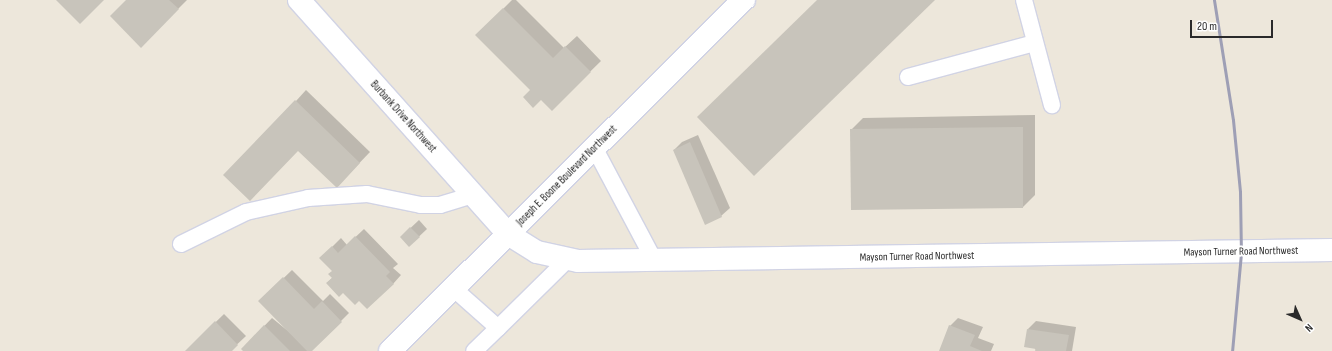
<!DOCTYPE html>
<style>
body{margin:0}
#map{position:relative;width:1332px;height:351px;overflow:hidden;background:#ede7db;font-family:"Sofia Sans Condensed",sans-serif}
div>[style]{position:absolute}
.shadow>*{inset:0;background:#0003}
.building>*{inset:0;background:#c8c4bb}
.roads{filter:drop-shadow(1px 0 #d1d3e4) drop-shadow(-1px 0 #d1d3e4) drop-shadow(0 1px #d1d3e4) drop-shadow(0 -1px #d1d3e4)}
.service>*{height:16px;margin:-8px;padding:0 8px;transform-origin:8px;border-radius:8px;background:#fff}
.minor>*{height:22px;margin:-11px;padding:0 11px;transform-origin:11px;border-radius:11px;background:#fff}
.secondary>*{height:22px;margin:-11px;padding:0 11px;transform-origin:11px;border-radius:11px;background:#fff}
.rail>*{height:3px;margin:-1.5px;padding:0 1.5px;transform-origin:1.5px;border-radius:1.5px;background:#9e9fb5}
span{translate:-50% -50%;white-space:nowrap;text-align:center;line-height:1.15;-webkit-text-stroke:4px #fff;paint-order:stroke}
.street-label{font-size:11px;color:#2a2a2a}
.north{position:absolute;left:1280px;top:299px;width:40px;height:40px;-webkit-text-stroke:3px #fff;paint-order:stroke;rotate:135deg;font-size:11px;font-weight:700;line-height:16px;text-align:center;color:#2a2a2a}
.north::after{content:'';display:block;margin:auto;width:14px;height:18px;background:#2a2a2a;clip-path:polygon(50% 0,100% 100%,50% 72%,0 100%)}
.scale{position:absolute;left:1190px;top:20px;width:83px;height:18px;box-sizing:border-box;border:2px solid #2a2a2a;border-top:0;padding-left:5px;font-size:12px;line-height:14px;white-space:nowrap;color:#2a2a2a;-webkit-text-stroke:3px #fff;paint-order:stroke}
</style>
<div id="map">
<div class="shadow">
<div style="clip-path:polygon(127px 0,187px 0,141px 46px)"></div>
<div style="clip-path:polygon(512px 0,516px 0,564px 48px,577px 36px,601px 61px,552px 109px,477px 35px)"></div>
<div style="clip-path:polygon(306px 90px,370px 152px,347px 176px,298px 150px,296px 101px)"></div>
<div style="clip-path:polygon(1035px 115px,1035px 195px,1023px 207px,852px 209px,851px 130px,863px 118px)"></div>
<div style="clip-path:polygon(698px 135px,730px 208px,721px 216px,674px 150px,682px 142px)"></div>
<div style="clip-path:polygon(419px 220px,427px 229px,409px 246px,401px 237px)"></div>
<div style="clip-path:polygon(364px 229px,398px 264px,393px 268px,401px 275px,393px 284px,343px 292px,327px 283px,333px 277px,333px 271px,321px 258px,341px 238px,347px 245px)"></div>
<div style="clip-path:polygon(292px 270px,323px 301px,330px 294px,349px 313px,311px 351px,245px 351px,242px 349px,272px 318px,293px 335px,260px 301px)"></div>
<div style="clip-path:polygon(224px 314px,246px 336px,230px 351px,186px 351px)"></div>
<div style="clip-path:polygon(958px 318px,983px 327px,978px 338px,994px 344px,991px 351px,940px 351px,950px 326px)"></div>
<div style="clip-path:polygon(1036px 321px,1076px 327px,1072px 351px,1036px 351px,1028px 329px)"></div>
</div>
<div class="building">
<div style="clip-path:polygon(56px 0,104px 0,80px 24px)"></div>
<div style="clip-path:polygon(126px 0,169px 0,179px 9px,141px 48px,110px 16px)"></div>
<div style="clip-path:polygon(817px 0,935px 0,754px 176px,697px 117px)"></div>
<div style="clip-path:polygon(503px 8px,553px 58px,565px 46px,591px 72px,552px 111px,541px 100px,533px 108px,523px 97px,530px 90px,475px 35px)"></div>
<div style="clip-path:polygon(295px 100px,360px 163px,337px 188px,298px 151px,250px 201px,223px 175px)"></div>
<div style="clip-path:polygon(1023px 127px,1023px 208px,851px 210px,850px 129px)"></div>
<div style="clip-path:polygon(690px 142px,722px 217px,705px 225px,673px 150px)"></div>
<div style="clip-path:polygon(410px 227px,420px 237px,409px 247px,400px 237px)"></div>
<div style="clip-path:polygon(355px 236px,390px 272px,386px 276px,394px 284px,367px 309px,359px 301px,355px 305px,343px 293px,339px 297px,326px 283px,332px 278px,328px 274px,332px 271px,319px 258px,332px 246px,338px 253px)"></div>
<div style="clip-path:polygon(283px 277px,314px 309px,322px 301px,342px 322px,312px 351px,307px 351px,258px 301px)"></div>
<div style="clip-path:polygon(215px 321px,238px 345px,232px 351px,185px 351px)"></div>
<div style="clip-path:polygon(264px 325px,290px 351px,243px 351px,241px 349px)"></div>
<div style="clip-path:polygon(949px 325px,975px 335px,970px 346px,982px 351px,939px 351px)"></div>
<div style="clip-path:polygon(1027px 329px,1069px 335px,1066px 351px,1035px 351px,1036px 349px,1024px 347px)"></div>
</div>
<div class="roads">
<div class="service">
<div style="left:1024px;top:0;width:109px;rotate:75.1deg"></div>
<div style="left:908px;top:77px;width:131px;rotate:-15deg"></div>
<div style="left:595px;top:149px;width:126px;rotate:62deg"></div>
<div style="left:181px;top:244px;width:72px;rotate:-26.2deg"></div>
<div style="left:246px;top:212px;width:64px;rotate:-12.7deg"></div>
<div style="left:308px;top:198px;width:59px;rotate:-3.9deg"></div>
<div style="left:367px;top:194px;width:55px;rotate:11.5deg"></div>
<div style="left:421px;top:205px;width:19px"></div>
<div style="left:440px;top:205px;width:34px;rotate:-17deg"></div>
<div style="left:453px;top:288px;width:60px;rotate:41.6deg"></div>
<div style="left:498px;top:328px;width:33px;rotate:136deg"></div>
<div style="left:498px;top:328px;width:98px;rotate:-44.6deg"></div>
</div>
<div class="minor">
<div style="left:299px;top:0;width:314px;rotate:48.2deg"></div>
<div style="left:508px;top:234px;width:34px;rotate:32deg"></div>
<div style="left:537px;top:252px;width:42px;rotate:12.4deg"></div>
<div style="left:578px;top:261px;width:754px;rotate:-0.84deg"></div>
</div>
<div class="secondary">
<div style="left:390px;top:351px;width:499px;rotate:-44.8deg"></div>
</div>
</div>
<div class="rail">
<div style="left:1214px;top:0;width:121px;rotate:81deg"></div>
<div style="left:1233px;top:120px;width:72px;rotate:84.4deg"></div>
<div style="left:1240px;top:192px;width:61px;rotate:89.1deg"></div>
<div style="left:1241px;top:253px;width:98px;rotate:95.2deg"></div>
</div>
<div class="street-label">
<span style="left:403px;top:117px;rotate:48deg">Burbank Drive Northwest</span>
<span style="left:567px;top:176px;rotate:-45deg">Joseph E. Boone Boulevard Northwest</span>
<span style="left:1241px;top:252px;rotate:-1deg">Mayson Turner Road Northwest</span>
<span style="left:917px;top:257px;rotate:-1deg">Mayson Turner Road Northwest</span>
</div>
<div class="north">N</div>
<div class="scale">20 m</div>
</div>
